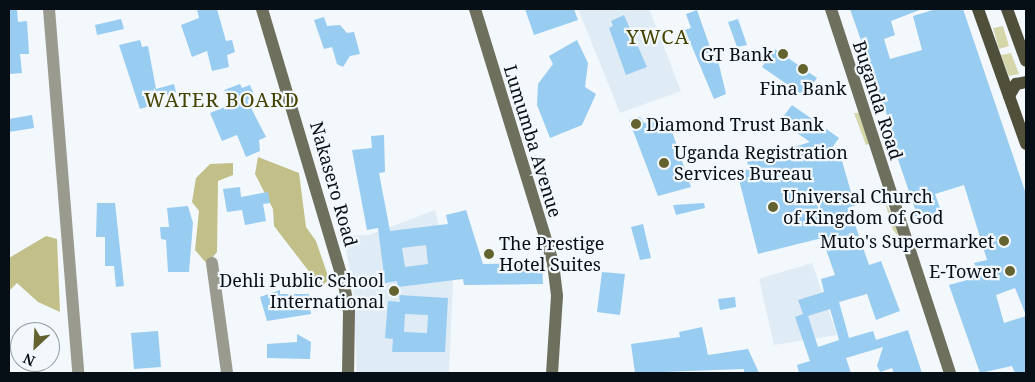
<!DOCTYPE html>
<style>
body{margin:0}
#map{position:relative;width:1035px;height:382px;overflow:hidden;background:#f2f8fc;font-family:"Noto Serif",serif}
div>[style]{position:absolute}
.built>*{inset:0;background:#dfecf5}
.green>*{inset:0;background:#d6d6ab}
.forest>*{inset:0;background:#c2c088}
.building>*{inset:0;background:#98ccf1}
.street>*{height:12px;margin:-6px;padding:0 6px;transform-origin:6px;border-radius:6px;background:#9a9a8e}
.secondary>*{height:12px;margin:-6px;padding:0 6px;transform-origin:6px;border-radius:6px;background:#6f6f5d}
.primary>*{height:12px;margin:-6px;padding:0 6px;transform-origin:6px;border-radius:6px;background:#50503a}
.dots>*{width:14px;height:14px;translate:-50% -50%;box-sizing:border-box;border:2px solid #f2f8fc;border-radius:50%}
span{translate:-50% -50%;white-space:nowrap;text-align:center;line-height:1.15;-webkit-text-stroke:4.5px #f2f8fc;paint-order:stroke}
.poi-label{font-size:18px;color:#060f16}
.right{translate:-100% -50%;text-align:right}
.left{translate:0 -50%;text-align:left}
.street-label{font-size:18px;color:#060f16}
.quarter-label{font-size:20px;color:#454200;letter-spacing:1px}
.frame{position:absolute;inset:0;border:10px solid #060f16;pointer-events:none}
.north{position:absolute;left:10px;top:322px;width:50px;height:50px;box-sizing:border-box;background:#f2f8fc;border:1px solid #949ba0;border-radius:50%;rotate:205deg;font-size:14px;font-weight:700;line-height:20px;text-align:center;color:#060f16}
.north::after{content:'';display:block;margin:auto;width:18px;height:22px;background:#64622f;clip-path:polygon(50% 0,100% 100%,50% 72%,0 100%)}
</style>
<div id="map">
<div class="built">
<div style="clip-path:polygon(578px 9px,649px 9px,681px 91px,620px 113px)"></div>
<div style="clip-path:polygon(435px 210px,453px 282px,449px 373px,357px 372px,353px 285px,343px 236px,369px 235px)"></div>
<div style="clip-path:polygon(812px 263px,837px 335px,774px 345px,759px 279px)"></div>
</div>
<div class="green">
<div style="clip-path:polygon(1003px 26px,1009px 46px,999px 49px,993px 28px)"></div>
<div style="clip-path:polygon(1011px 53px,1019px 74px,1009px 76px,1001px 55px)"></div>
<div style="clip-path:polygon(854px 113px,861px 113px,869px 144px,866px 145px)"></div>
<div style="clip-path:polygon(884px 199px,900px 232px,897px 235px,893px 230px)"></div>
</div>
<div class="forest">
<div style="clip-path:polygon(258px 157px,299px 173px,306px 227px,316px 241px,329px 279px,321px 287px,274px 226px,273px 209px,255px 174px)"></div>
<div style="clip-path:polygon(233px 163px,233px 175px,218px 181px,217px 252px,207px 264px,195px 250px,199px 211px,192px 202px,196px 178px,210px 164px)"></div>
<div style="clip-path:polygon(46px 236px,57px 239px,60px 312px,38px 302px,17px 283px,10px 290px,9px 312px,9px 258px)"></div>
</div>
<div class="building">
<div style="clip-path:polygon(9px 9px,17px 9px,18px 22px,27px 21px,29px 54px,20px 54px,22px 73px,9px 74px)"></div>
<div style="clip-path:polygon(197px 9px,217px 9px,226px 41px,232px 40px,235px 52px,227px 55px,229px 67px,212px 71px,207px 51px,192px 57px,181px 25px,199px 18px)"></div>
<div style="clip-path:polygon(525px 9px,574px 9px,578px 20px,534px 35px)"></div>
<div style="clip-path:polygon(850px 9px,922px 9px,891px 21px,895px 35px,884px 39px,890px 59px,922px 50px,913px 16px,936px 9px,963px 9px,1026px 194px,1026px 315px,1015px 288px,996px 295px,1004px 323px,1026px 316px,1026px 373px,1015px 373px,1012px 366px,980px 373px,949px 285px,978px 277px,974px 263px,987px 260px,964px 185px,935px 194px,942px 214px,915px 223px,910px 211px,915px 209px,890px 136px,894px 135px)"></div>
<div style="clip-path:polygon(697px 10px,711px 50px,715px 48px,726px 94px,714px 99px,685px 30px,691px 28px,686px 14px)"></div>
<div style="clip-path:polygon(624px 15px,647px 67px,626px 75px,609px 28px,613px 26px,611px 21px)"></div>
<div style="clip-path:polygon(324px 17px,327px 26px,340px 25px,347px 33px,354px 32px,360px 54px,350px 56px,343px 67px,337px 64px,332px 47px,324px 49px,314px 20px)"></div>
<div style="clip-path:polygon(121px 19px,124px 29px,97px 35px,95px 25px)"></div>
<div style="clip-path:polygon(738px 19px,747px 45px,737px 47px,728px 22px)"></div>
<div style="clip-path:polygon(140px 40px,142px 47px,148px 46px,156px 89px,174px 84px,176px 92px,155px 98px,156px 104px,140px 109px,119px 45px)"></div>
<div style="clip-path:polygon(577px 40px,588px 63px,585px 87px,596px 94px,582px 125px,550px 138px,537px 105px,538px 84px,553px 64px,549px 56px)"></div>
<div style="clip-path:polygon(775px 49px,817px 78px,804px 96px,762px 67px)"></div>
<div style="clip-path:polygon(240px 84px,242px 88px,250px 85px,255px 97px,247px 100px,266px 137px,259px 140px,260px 151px,246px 157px,237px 135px,222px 141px,210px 113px,230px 105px,224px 90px)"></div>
<div style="clip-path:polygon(evenodd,792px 105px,839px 138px,824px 159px,840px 154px,855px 206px,849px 207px,869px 265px,881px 261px,900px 311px,876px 320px,867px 294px,839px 302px,849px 338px,873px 331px,876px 340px,908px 330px,922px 373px,894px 373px,892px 368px,880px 372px,877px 366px,883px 347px,846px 358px,851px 373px,799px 373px,797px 365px,810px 361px,795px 317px,803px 314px,798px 300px,824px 292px,821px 279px,835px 275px,822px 238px,758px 254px,737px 172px,749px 169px,747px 162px,810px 142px,780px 121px,792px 105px,830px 309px,839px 340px,818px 347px,808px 316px,830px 309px)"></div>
<div style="clip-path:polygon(32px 115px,34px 128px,9px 132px,9px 119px)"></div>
<div style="clip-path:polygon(640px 117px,644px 123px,668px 120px,691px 187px,658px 196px,629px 120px)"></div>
<div style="clip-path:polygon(evenodd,384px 135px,385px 172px,379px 173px,390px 231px,448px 224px,446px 215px,466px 210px,483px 264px,542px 263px,543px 284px,464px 285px,463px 279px,398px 287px,397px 281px,385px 283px,378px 228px,367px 230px,352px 150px,372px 148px,371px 136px,384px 135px,426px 245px,428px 264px,405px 267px,402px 248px,426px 245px)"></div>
<div style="clip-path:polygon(240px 187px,241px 197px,268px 192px,270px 203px,263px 204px,266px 221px,245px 225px,242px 210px,227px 212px,223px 189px)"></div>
<div style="clip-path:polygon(97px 203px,115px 203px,124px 286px,116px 287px,114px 266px,105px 266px,105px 237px,96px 237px)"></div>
<div style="clip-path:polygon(704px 203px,705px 208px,676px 215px,673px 205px)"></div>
<div style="clip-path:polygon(188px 206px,193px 223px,189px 272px,168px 272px,166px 240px,161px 239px,160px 227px,169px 227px,167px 208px)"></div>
<div style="clip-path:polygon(643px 224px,651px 258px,640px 260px,631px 227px)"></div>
<div style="clip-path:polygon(602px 272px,625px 274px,620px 315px,597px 312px)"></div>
<div style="clip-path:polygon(280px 290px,280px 294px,309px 294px,311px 314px,267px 321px,260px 297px)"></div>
<div style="clip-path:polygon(evenodd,399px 295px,448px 298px,445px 352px,392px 352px,393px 339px,385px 338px,388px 301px,400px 302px,399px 295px,405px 314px,428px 315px,427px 333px,404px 332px,405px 314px)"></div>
<div style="clip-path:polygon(735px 297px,736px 307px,720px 310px,718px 299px)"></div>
<div style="clip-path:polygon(702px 327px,708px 355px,748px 349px,759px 373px,744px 373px,744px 369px,635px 373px,631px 344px,680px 337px,679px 332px)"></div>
<div style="clip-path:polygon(158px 331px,161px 367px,134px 369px,131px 333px)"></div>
<div style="clip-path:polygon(297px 334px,311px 342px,310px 359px,267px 358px,267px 344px,297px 342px)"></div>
</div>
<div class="street">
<div style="left:49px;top:9px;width:365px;rotate:85.4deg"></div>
<div style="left:212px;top:263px;width:111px;rotate:82.2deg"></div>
</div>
<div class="secondary">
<div style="left:262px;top:9px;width:287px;rotate:73.4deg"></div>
<div style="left:344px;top:284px;width:27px;rotate:80deg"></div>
<div style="left:349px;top:311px;width:62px;rotate:90.9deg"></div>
<div style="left:475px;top:9px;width:266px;rotate:72.9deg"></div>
<div style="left:553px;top:263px;width:33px;rotate:83deg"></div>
<div style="left:557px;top:296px;width:77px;rotate:93.7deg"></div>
<div style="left:831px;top:9px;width:383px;rotate:71.9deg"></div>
</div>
<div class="primary">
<div style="left:978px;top:9px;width:143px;rotate:70.4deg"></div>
<div style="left:1007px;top:9px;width:55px;rotate:69.9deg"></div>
<div style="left:1009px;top:96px;width:14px;rotate:-60deg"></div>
<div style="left:1016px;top:84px;width:10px;rotate:-11deg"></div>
</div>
<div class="dots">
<div style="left:783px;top:54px;background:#64622f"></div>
<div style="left:803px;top:69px;background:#64622f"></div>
<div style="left:636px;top:124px;background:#64622f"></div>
<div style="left:664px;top:163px;background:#64622f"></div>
<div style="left:773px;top:207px;background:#64622f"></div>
<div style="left:1004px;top:241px;background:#64622f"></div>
<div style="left:489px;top:254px;background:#64622f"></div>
<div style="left:1010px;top:271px;background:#64622f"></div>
<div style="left:394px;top:291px;background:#64622f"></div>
</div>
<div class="poi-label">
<span class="right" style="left:773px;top:54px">GT Bank</span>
<span style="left:803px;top:88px">Fina Bank</span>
<span class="left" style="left:646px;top:124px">Diamond Trust Bank</span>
<span class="left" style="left:674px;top:163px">Uganda Registration<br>Services Bureau</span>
<span class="left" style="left:783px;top:207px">Universal Church<br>of Kingdom of God</span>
<span class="right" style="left:994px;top:241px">Muto's Supermarket</span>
<span class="left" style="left:499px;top:254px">The Prestige<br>Hotel Suites</span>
<span class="right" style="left:1000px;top:271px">E-Tower</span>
<span class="right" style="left:384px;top:291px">Dehli Public School<br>International</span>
</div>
<div class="street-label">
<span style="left:878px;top:100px;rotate:72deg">Buganda Road</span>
<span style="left:533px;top:141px;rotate:73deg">Lumumba Avenue</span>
<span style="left:334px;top:184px;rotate:74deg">Nakasero Road</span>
</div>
<div class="quarter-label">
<span style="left:658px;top:36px">YWCA</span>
<span style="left:222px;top:99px">WATER BOARD</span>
</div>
<div class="frame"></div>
<div class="north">N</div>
</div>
